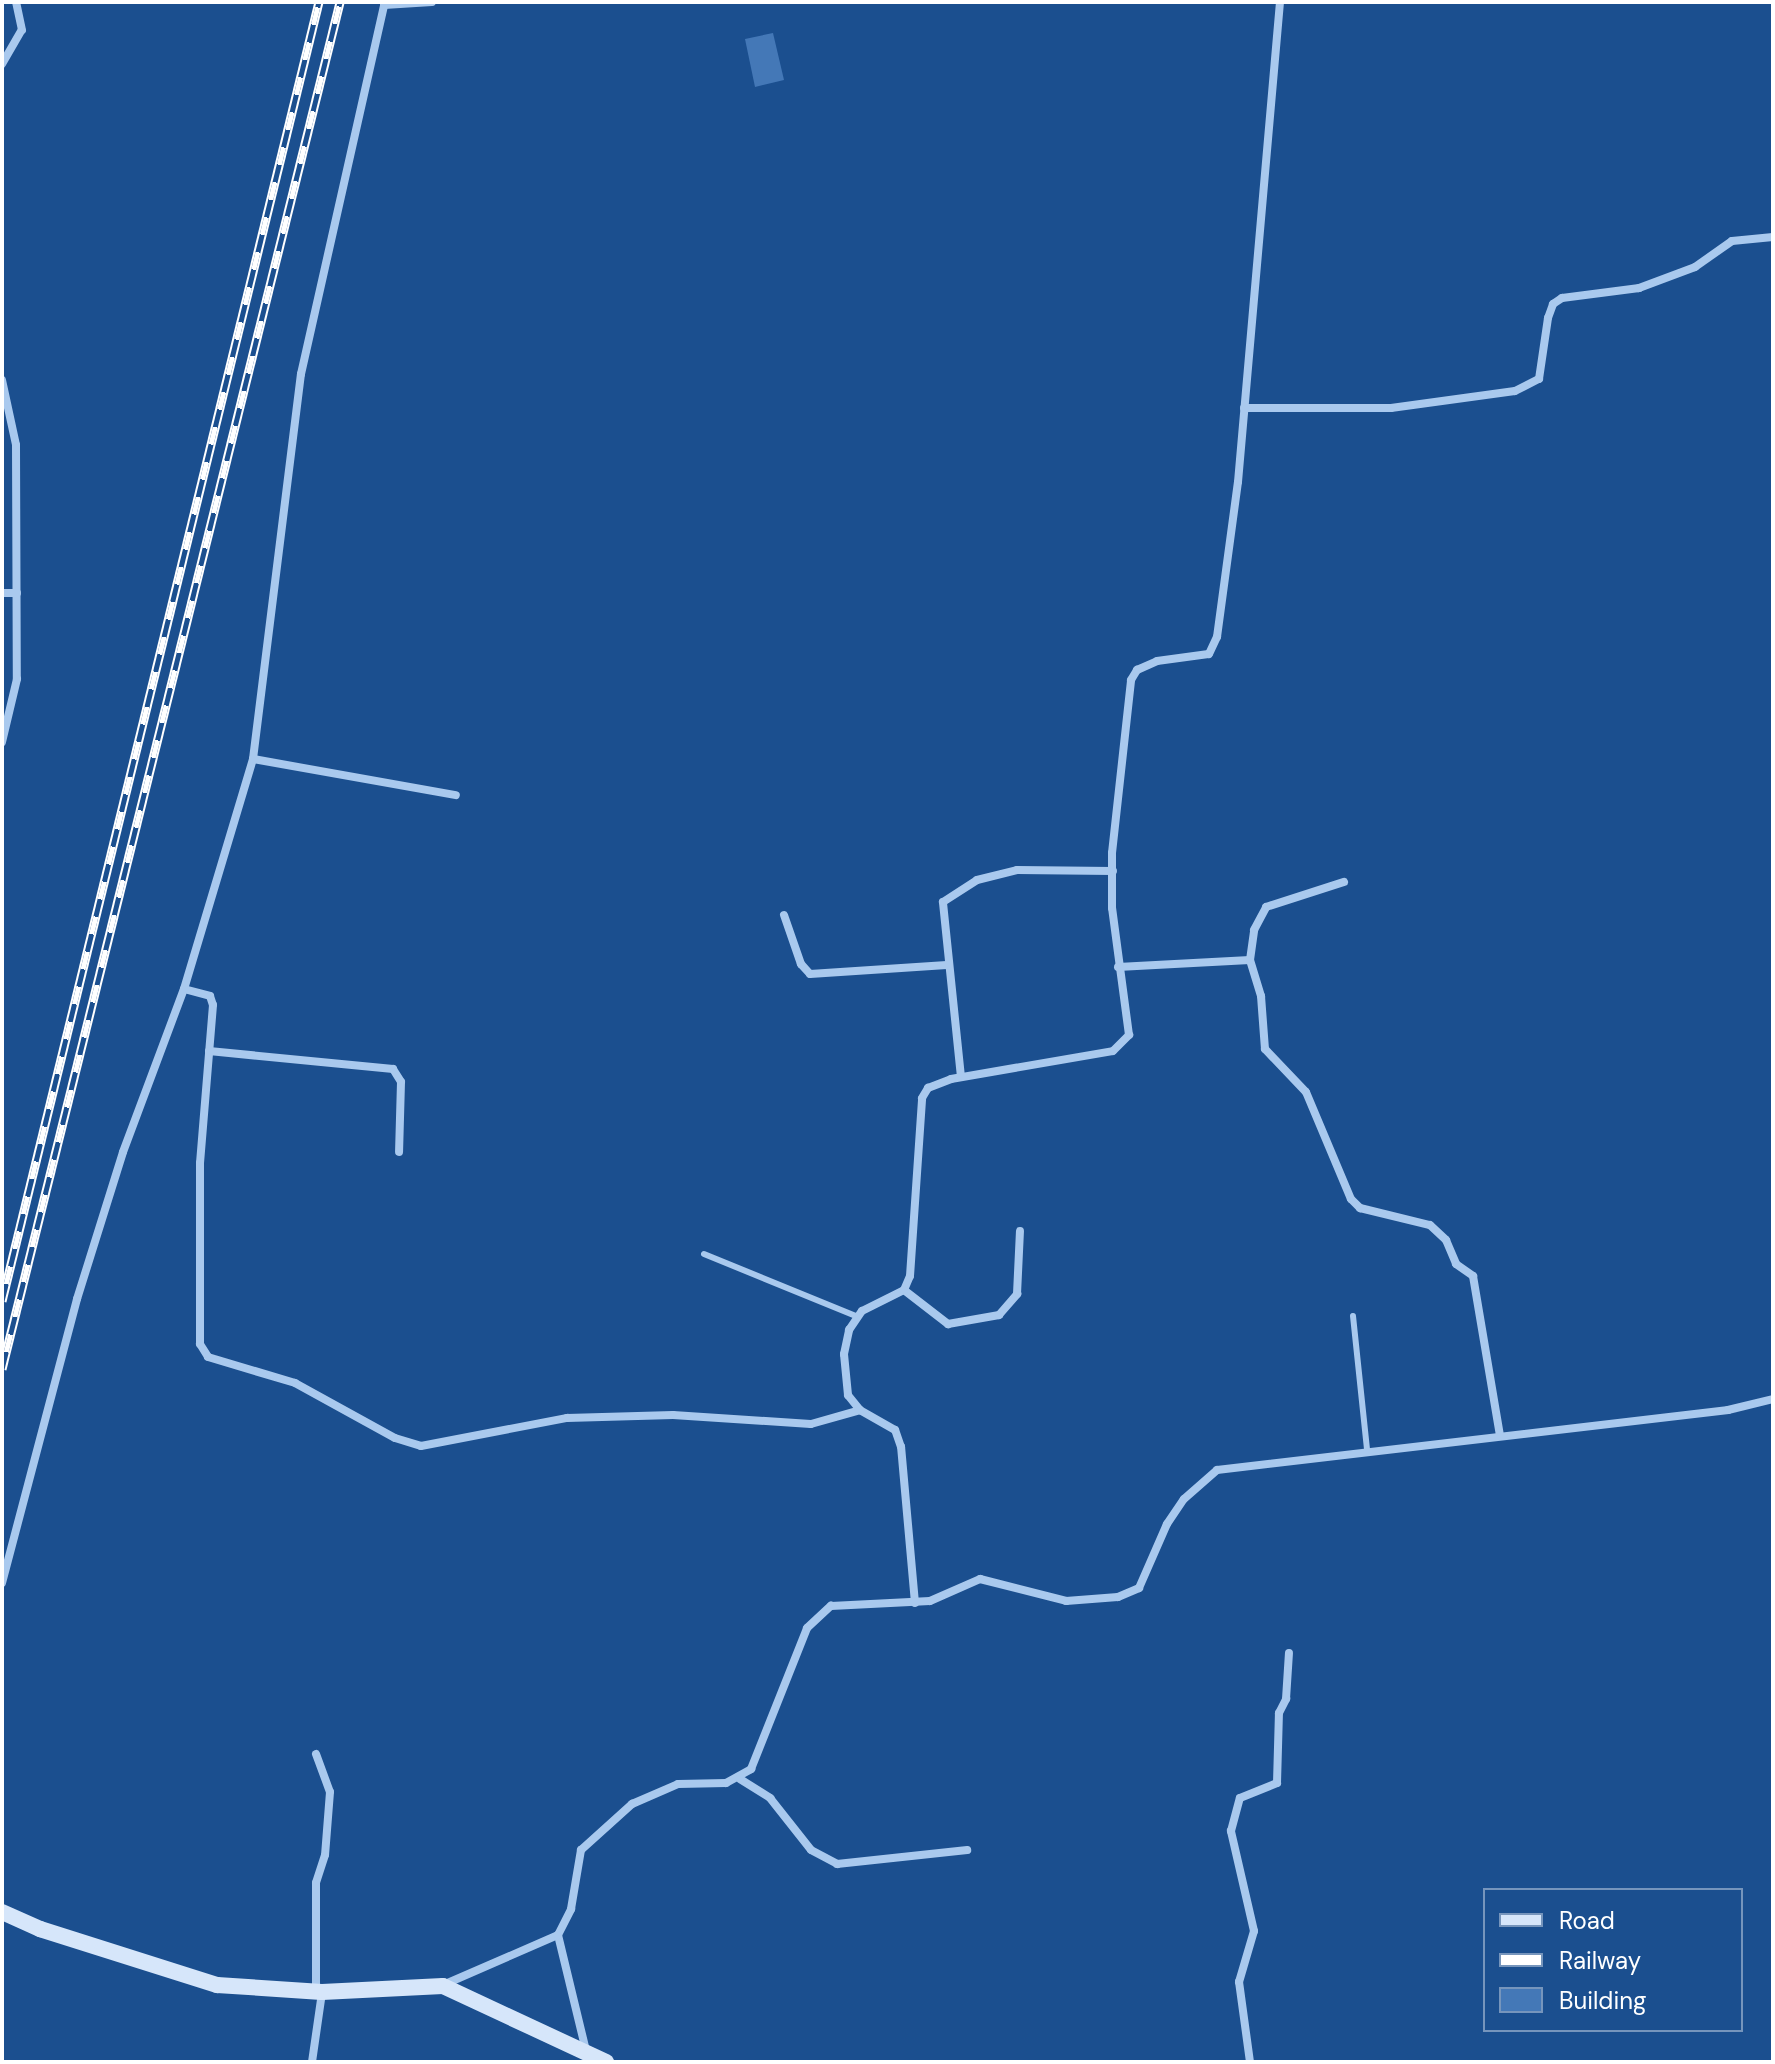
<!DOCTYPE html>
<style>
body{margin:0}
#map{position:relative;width:1775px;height:2064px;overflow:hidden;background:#1b4f8f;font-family:"DM Sans",sans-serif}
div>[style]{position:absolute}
.building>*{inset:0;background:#4478b7}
.lane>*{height:6px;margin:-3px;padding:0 3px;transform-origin:3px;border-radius:3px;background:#a9c9ee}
.street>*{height:8px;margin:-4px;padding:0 4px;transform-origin:4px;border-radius:4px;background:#a9c9ee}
.secondary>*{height:16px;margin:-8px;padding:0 8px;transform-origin:8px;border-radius:8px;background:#d6e6fa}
.rail>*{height:9px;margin-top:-4.5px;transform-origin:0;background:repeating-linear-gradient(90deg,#1b4f8f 0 18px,#fff 0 36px);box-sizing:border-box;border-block:2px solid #fff}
span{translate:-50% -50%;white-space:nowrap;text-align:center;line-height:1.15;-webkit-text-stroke:7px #1b4f8f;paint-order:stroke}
.frame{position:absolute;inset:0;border:4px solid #fff;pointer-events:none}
.legend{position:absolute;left:1483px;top:1888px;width:260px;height:144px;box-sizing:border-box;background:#1b4f8f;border:2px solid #7695bc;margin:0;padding:10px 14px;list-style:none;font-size:24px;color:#fff}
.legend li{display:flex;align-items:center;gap:16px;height:40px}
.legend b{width:40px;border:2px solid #7695bc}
</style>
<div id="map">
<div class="building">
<div style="clip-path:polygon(773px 33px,784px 80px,755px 87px,745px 39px)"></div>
</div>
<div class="lane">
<div style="left:704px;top:1254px;width:166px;rotate:22.2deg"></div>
<div style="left:1353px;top:1316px;width:135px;rotate:84deg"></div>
</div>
<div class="street">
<div style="left:384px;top:5px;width:48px;rotate:-3.6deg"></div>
<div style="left:2px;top:64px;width:39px;rotate:-60deg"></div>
<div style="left:22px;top:30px;width:29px;rotate:-102deg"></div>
<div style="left:2px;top:380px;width:66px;rotate:77.8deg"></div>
<div style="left:16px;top:445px;width:234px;rotate:89.8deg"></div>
<div style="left:17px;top:679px;width:65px;rotate:103.4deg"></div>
<div style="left:1244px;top:408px;width:147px"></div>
<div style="left:1391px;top:408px;width:125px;rotate:-7.8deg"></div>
<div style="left:1515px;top:391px;width:27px;rotate:-27deg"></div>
<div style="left:1539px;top:379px;width:62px;rotate:-81.6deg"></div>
<div style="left:1548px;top:318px;width:15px;rotate:-70deg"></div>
<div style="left:1553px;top:304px;width:11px;rotate:-34deg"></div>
<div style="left:1562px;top:298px;width:78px;rotate:-7.4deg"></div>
<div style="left:1639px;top:288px;width:60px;rotate:-20.6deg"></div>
<div style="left:1695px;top:267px;width:45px;rotate:-35.1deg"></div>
<div style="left:1732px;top:241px;width:41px;rotate:-5.6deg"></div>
<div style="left:2px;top:593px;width:15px"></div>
<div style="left:253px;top:759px;width:206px;rotate:10.1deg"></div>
<div style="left:784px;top:915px;width:52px;rotate:70.9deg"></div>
<div style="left:801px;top:964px;width:13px;rotate:48deg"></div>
<div style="left:810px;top:974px;width:137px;rotate:-3.8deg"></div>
<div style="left:1250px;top:960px;width:30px;rotate:-82deg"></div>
<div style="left:1254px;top:930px;width:26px;rotate:-62deg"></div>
<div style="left:1266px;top:907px;width:82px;rotate:-17.8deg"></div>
<div style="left:1118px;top:967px;width:132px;rotate:-3deg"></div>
<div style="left:1250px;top:960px;width:38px;rotate:73deg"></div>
<div style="left:1261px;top:996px;width:53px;rotate:85.7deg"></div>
<div style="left:1265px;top:1049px;width:59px;rotate:46.4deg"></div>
<div style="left:1306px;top:1092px;width:116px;rotate:67.2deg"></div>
<div style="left:1351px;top:1199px;width:13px;rotate:45deg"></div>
<div style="left:1360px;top:1208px;width:72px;rotate:13.7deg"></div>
<div style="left:1430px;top:1225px;width:22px;rotate:43deg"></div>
<div style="left:1446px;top:1240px;width:26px;rotate:67deg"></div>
<div style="left:1456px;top:1264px;width:21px;rotate:35deg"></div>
<div style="left:1473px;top:1276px;width:161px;rotate:80.4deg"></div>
<div style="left:184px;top:989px;width:27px;rotate:15deg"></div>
<div style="left:210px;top:996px;width:9px;rotate:72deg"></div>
<div style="left:213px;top:1005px;width:159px;rotate:94.7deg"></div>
<div style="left:200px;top:1163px;width:181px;rotate:90deg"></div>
<div style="left:200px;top:1344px;width:15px;rotate:58deg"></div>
<div style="left:208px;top:1357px;width:91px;rotate:16.6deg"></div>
<div style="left:295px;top:1383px;width:114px;rotate:28.8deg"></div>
<div style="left:395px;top:1438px;width:27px;rotate:17deg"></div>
<div style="left:421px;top:1446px;width:149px;rotate:-10.9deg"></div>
<div style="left:567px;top:1418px;width:106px;rotate:-1.6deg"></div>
<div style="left:673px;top:1415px;width:138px;rotate:3.7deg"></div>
<div style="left:811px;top:1424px;width:51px;rotate:-15.9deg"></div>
<div style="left:209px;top:1051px;width:185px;rotate:5.6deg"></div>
<div style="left:393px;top:1069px;width:15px;rotate:58deg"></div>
<div style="left:401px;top:1082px;width:70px;rotate:91.6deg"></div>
<div style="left:961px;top:1077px;width:176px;rotate:-95.9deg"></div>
<div style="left:943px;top:902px;width:40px;rotate:-32.9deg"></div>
<div style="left:977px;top:880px;width:41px;rotate:-14deg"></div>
<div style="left:1017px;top:870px;width:96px;rotate:0.6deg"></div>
<div style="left:904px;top:1290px;width:56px;rotate:37.7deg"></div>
<div style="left:948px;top:1324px;width:52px;rotate:-10deg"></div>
<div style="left:999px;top:1315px;width:28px;rotate:-49deg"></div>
<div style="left:1017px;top:1294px;width:63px;rotate:-87.3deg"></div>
<div style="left:2px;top:1583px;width:294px;rotate:-75.2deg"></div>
<div style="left:77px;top:1299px;width:154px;rotate:-72.6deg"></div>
<div style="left:123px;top:1152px;width:174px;rotate:-69.5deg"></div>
<div style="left:184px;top:989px;width:240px;rotate:-73.3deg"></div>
<div style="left:253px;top:759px;width:388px;rotate:-82.9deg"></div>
<div style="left:301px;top:374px;width:381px;rotate:-77.3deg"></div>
<div style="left:915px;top:1603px;width:157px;rotate:-95.1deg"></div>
<div style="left:901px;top:1447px;width:18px;rotate:-109deg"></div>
<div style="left:895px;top:1430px;width:40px;rotate:-150.3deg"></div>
<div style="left:860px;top:1410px;width:19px;rotate:-129deg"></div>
<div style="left:848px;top:1395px;width:41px;rotate:-95.6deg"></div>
<div style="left:844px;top:1354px;width:25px;rotate:-78deg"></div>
<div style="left:849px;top:1330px;width:23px;rotate:-56deg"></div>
<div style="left:862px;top:1311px;width:47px;rotate:-26.6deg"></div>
<div style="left:904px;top:1290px;width:15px;rotate:-67deg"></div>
<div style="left:910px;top:1276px;width:178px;rotate:-86.1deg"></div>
<div style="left:922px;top:1098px;width:12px;rotate:-59deg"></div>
<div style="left:928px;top:1088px;width:25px;rotate:-21deg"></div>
<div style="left:951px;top:1079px;width:164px;rotate:-9.8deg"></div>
<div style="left:1113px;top:1051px;width:23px;rotate:-45deg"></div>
<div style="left:1129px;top:1035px;width:128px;rotate:-97.6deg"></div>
<div style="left:1112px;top:908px;width:55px;rotate:-90deg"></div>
<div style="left:1112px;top:853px;width:174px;rotate:-83.7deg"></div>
<div style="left:1131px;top:680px;width:12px;rotate:-59deg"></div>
<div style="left:1137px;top:670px;width:22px;rotate:-24deg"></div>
<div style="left:1157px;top:661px;width:52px;rotate:-7.7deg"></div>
<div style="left:1209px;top:654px;width:19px;rotate:-65deg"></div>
<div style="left:1217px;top:637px;width:156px;rotate:-82.3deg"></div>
<div style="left:1238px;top:482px;width:482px;rotate:-85deg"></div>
<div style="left:316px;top:1754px;width:40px;rotate:69.8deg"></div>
<div style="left:330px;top:1792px;width:63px;rotate:94.5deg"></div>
<div style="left:325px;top:1855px;width:29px;rotate:108deg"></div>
<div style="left:316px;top:1883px;width:108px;rotate:90deg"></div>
<div style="left:740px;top:1779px;width:36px;rotate:32deg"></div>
<div style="left:770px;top:1798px;width:66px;rotate:51.7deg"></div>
<div style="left:811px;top:1850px;width:30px;rotate:28deg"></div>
<div style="left:837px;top:1864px;width:131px;rotate:-6.1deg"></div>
<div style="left:558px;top:1935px;width:119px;rotate:76.4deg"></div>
<div style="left:443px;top:1985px;width:125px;rotate:-23.5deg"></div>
<div style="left:558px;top:1935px;width:29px;rotate:-63deg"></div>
<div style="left:571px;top:1909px;width:60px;rotate:-80.4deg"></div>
<div style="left:581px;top:1850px;width:69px;rotate:-42deg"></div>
<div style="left:632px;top:1804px;width:50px;rotate:-23.5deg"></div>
<div style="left:678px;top:1784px;width:48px;rotate:-1.2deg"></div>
<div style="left:726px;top:1783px;width:29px;rotate:-29deg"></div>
<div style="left:751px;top:1769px;width:152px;rotate:-68.3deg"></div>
<div style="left:807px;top:1628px;width:33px;rotate:-43deg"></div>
<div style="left:831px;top:1606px;width:99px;rotate:-2.9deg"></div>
<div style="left:930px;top:1601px;width:55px;rotate:-23.7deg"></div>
<div style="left:980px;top:1579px;width:89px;rotate:14.3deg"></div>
<div style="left:1066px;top:1601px;width:52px;rotate:-4.4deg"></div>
<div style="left:1118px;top:1597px;width:23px;rotate:-23deg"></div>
<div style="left:1139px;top:1588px;width:70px;rotate:-66.4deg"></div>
<div style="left:1167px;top:1524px;width:30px;rotate:-56deg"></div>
<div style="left:1184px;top:1499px;width:44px;rotate:-41.3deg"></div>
<div style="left:1217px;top:1470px;width:515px;rotate:-6.7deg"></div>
<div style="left:1728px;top:1410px;width:46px;rotate:-13.7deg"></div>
<div style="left:312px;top:2062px;width:70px;rotate:-81.8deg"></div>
<div style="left:1250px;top:2062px;width:81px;rotate:-97.8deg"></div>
<div style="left:1239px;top:1982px;width:53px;rotate:-73.6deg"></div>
<div style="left:1254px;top:1931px;width:103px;rotate:-103deg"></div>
<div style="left:1231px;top:1831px;width:34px;rotate:-75deg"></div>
<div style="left:1240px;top:1798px;width:40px;rotate:-22deg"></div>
<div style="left:1277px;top:1783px;width:70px;rotate:-88.4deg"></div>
<div style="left:1279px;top:1713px;width:16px;rotate:-63deg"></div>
<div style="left:1286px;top:1699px;width:46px;rotate:-86.3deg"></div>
</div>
<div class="secondary">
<div style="left:2px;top:1912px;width:42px;rotate:24.1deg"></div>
<div style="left:40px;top:1929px;width:186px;rotate:17.6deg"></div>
<div style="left:217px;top:1985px;width:105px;rotate:3.8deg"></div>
<div style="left:322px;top:1992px;width:121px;rotate:-2.8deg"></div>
<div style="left:443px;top:1986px;width:180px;rotate:25deg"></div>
</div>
<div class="rail">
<div style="left:2px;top:1301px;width:1337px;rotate:-76.29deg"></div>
<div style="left:2px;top:1369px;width:1408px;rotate:-76.11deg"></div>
</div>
<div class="frame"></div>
<ul class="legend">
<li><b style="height:10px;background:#d6e6fa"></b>Road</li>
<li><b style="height:10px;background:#fff"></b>Railway</li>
<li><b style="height:22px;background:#4478b7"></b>Building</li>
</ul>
</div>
